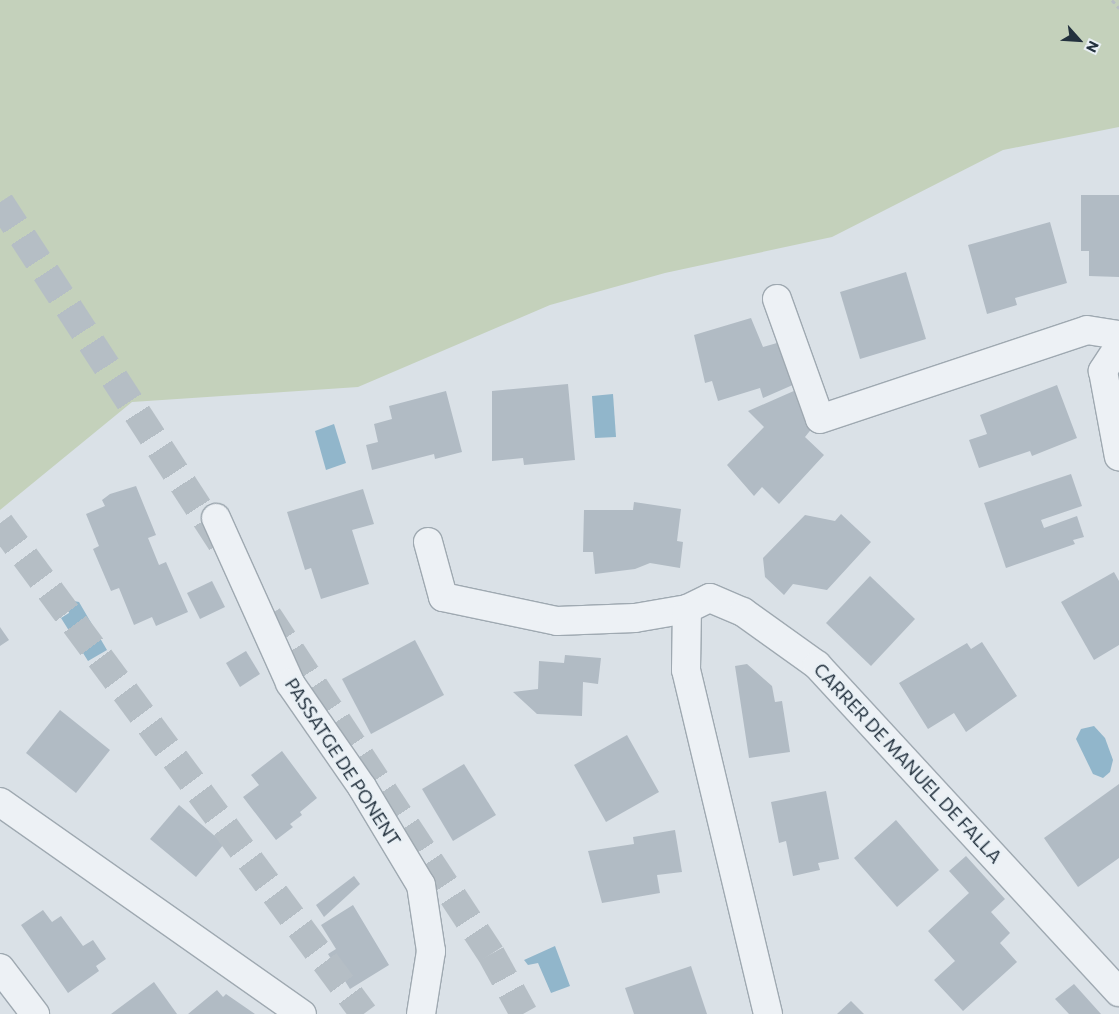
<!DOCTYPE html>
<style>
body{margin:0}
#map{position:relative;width:1119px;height:1014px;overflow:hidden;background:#dae1e7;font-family:Commissioner,sans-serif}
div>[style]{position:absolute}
.green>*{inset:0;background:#c4d1bb}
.water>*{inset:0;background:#91b6cb}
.building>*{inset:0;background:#b1bbc4}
.motorway-tunnel>*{height:28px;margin-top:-14px;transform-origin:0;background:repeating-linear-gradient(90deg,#b5bec5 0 28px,transparent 0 42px)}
.path>*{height:3px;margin-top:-1.5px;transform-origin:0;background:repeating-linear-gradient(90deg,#b8bfc5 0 4px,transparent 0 8px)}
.roads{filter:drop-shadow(1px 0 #9fa9b1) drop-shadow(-1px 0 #9fa9b1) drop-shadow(0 1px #9fa9b1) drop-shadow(0 -1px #9fa9b1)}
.minor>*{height:28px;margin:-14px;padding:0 14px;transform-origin:14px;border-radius:14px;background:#edf1f5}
span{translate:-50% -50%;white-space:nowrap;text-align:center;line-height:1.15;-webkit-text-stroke:4.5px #e9f0f5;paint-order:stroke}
.street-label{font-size:18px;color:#23313e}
.north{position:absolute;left:1054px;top:15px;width:50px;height:50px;-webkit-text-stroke:4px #e9f0f5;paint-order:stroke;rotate:116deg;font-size:14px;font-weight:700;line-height:20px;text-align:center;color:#23313e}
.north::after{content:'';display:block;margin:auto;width:18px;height:22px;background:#23313e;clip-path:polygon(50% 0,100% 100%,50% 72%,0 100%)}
</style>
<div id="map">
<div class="green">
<div style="clip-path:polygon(0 0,1119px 0,1119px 127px,1003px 150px,832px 237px,665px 273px,550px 305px,358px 387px,132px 402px,0 510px)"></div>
</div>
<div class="water">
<div style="clip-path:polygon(613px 394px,616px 437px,595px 438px,592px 396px)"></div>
<div style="clip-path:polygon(334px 424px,346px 463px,326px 470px,315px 431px)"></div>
<div style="clip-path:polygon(69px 600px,79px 602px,107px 650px,88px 661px,61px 618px,69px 613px)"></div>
<div style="clip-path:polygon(1094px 726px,1105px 738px,1113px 760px,1110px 772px,1103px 778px,1093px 774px,1076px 739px,1081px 729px)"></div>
<div style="clip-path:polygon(555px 946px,570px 986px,551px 993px,538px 963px,528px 965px,524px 960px)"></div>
</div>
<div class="building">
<div style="clip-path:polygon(1081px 195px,1119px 195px,1119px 277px,1089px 276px,1089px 251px,1081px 251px)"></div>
<div style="clip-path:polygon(1050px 222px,1067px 283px,1015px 298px,1017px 305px,987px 314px,968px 245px)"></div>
<div style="clip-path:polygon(906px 272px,926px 339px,860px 359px,840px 292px)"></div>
<div style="clip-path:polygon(751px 318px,763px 347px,784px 341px,795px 384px,763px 398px,760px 388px,718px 401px,712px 381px,705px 383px,694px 335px)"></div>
<div style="clip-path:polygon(568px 384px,575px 460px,524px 465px,523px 458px,492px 461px,492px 391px)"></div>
<div style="clip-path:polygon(1057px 385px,1077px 438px,1032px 456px,1030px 451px,979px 468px,969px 440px,987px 434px,980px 415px)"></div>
<div style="clip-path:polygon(796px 390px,813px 427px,805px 437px,824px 455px,779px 504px,762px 487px,754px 496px,727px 465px,764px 427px,748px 411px)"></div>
<div style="clip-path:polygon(446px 391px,462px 452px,435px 459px,434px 454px,372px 470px,366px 445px,378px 442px,374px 424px,392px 419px,389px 406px)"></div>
<div style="clip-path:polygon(1071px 474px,1082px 506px,1041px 520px,1044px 528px,1077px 516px,1084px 537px,1073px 540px,1075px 544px,1006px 568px,984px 503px)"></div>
<div style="clip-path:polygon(136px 486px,156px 535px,148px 538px,159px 565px,166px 562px,188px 612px,156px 626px,152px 617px,134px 625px,119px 588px,111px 591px,93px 549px,99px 546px,86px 514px,105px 506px,102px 500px,110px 494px)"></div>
<div style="clip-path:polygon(363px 489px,374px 524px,352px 530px,369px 584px,321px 599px,311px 568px,305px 570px,287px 512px)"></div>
<div style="clip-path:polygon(634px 502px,681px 509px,677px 541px,683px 542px,680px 568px,650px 563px,635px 569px,595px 574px,593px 552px,583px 552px,584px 510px,633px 510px)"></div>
<div style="clip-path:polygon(841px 514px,871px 542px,827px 590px,793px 584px,784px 595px,765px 577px,763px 558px,805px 515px,835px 521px)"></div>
<div style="clip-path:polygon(1114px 572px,1119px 581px,1119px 645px,1094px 660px,1061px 602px)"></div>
<div style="clip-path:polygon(870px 576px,915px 619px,871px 666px,826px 623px)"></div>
<div style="clip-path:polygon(212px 581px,225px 607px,200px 619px,187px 593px)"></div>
<div style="clip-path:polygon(0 627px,9px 640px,0 646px)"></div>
<div style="clip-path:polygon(415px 640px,444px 695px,371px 734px,342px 679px)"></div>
<div style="clip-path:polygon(982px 642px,1017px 696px,966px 732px,954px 713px,928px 729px,899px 683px,967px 643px,971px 649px)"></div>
<div style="clip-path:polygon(246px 651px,260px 674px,240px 687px,226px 663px)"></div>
<div style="clip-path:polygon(565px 655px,601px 658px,598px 684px,583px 682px,582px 716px,537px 714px,513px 692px,538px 689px,539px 661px,564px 663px)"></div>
<div style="clip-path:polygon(747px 664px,772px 686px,775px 702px,782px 701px,790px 752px,749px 758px,735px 666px)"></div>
<div style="clip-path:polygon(60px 710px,110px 750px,76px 793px,26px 753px)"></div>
<div style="clip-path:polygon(627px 735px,659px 792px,606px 822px,574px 765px)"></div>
<div style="clip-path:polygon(282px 751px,317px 798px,300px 812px,302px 815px,290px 824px,293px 827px,276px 840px,243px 797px,259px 785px,251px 775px)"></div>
<div style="clip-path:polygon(464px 764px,496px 815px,453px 841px,422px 789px)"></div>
<div style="clip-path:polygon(1119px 784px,1119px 858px,1078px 887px,1044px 838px)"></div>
<div style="clip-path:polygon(826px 791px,839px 859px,818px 863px,820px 870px,793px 876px,786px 841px,779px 843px,771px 802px)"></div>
<div style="clip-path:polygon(179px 805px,224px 844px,196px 877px,150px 839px)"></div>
<div style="clip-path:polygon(896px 820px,939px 870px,897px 907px,854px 858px)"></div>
<div style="clip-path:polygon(675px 830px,682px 872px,657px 875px,660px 893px,602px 903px,588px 851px,634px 844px,633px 837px)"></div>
<div style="clip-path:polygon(966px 856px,1005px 899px,991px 912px,1010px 933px,1000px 943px,1017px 962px,963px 1011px,934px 980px,955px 961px,928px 931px,969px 893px,949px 871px)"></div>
<div style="clip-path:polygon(354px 876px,360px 884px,324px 917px,316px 905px)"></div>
<div style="clip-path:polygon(353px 905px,389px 965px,350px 989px,328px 954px,336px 949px,321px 925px)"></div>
<div style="clip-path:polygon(43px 910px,52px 922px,61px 916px,83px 946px,93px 940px,106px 959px,96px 966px,99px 971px,68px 993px,21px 925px)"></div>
<div style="clip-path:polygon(691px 966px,707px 1014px,634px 1014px,625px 988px)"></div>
<div style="clip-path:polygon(154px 982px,177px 1014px,111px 1014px)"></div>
<div style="clip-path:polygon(1074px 984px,1101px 1014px,1069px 1014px,1055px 999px)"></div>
<div style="clip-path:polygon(217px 990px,223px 997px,226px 994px,255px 1014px,188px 1014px)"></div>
<div style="clip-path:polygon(851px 1001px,864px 1014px,837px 1014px)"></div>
</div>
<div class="motorway-tunnel">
<div style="left:0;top:202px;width:410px;rotate:57deg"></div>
<div style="left:0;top:523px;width:611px;rotate:53.45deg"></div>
<div style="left:268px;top:616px;width:405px;rotate:56.6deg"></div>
<div style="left:491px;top:954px;width:68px;rotate:61.2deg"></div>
</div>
<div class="path">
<div style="left:1112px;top:0;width:11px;rotate:49deg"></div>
</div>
<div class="roads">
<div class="minor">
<div style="left:777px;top:299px;width:127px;rotate:70.3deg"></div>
<div style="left:820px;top:419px;width:281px;rotate:-18.4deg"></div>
<div style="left:1087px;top:330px;width:32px;rotate:9deg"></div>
<div style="left:1119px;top:346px;width:30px;rotate:123deg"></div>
<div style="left:1103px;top:371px;width:87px;rotate:79.5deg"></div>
<div style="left:216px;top:518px;width:181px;rotate:65.8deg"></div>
<div style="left:290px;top:683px;width:126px;rotate:55.3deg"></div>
<div style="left:362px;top:787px;width:114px;rotate:59deg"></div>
<div style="left:421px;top:885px;width:67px;rotate:81.4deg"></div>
<div style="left:431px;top:951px;width:64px;rotate:99deg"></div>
<div style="left:428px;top:542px;width:57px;rotate:74.7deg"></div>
<div style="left:443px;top:597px;width:116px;rotate:11.9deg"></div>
<div style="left:557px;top:621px;width:78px;rotate:-2.2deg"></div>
<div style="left:635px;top:618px;width:53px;rotate:-9.8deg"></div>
<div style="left:0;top:802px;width:369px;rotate:35.1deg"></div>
<div style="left:0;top:968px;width:58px;rotate:52.7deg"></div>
<div style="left:768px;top:1014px;width:354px;rotate:-103.4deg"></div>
<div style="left:686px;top:670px;width:61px;rotate:-89.1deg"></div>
<div style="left:687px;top:609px;width:25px;rotate:-26deg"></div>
<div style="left:710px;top:598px;width:36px;rotate:23deg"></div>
<div style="left:743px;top:612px;width:91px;rotate:35.6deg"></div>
<div style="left:817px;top:665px;width:445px;rotate:47.3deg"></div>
</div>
</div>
<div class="street-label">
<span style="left:343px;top:762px;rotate:57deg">PASSATGE DE PONENT</span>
<span style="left:908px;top:763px;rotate:47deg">CARRER DE MANUEL DE FALLA</span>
</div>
<div class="north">N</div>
</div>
